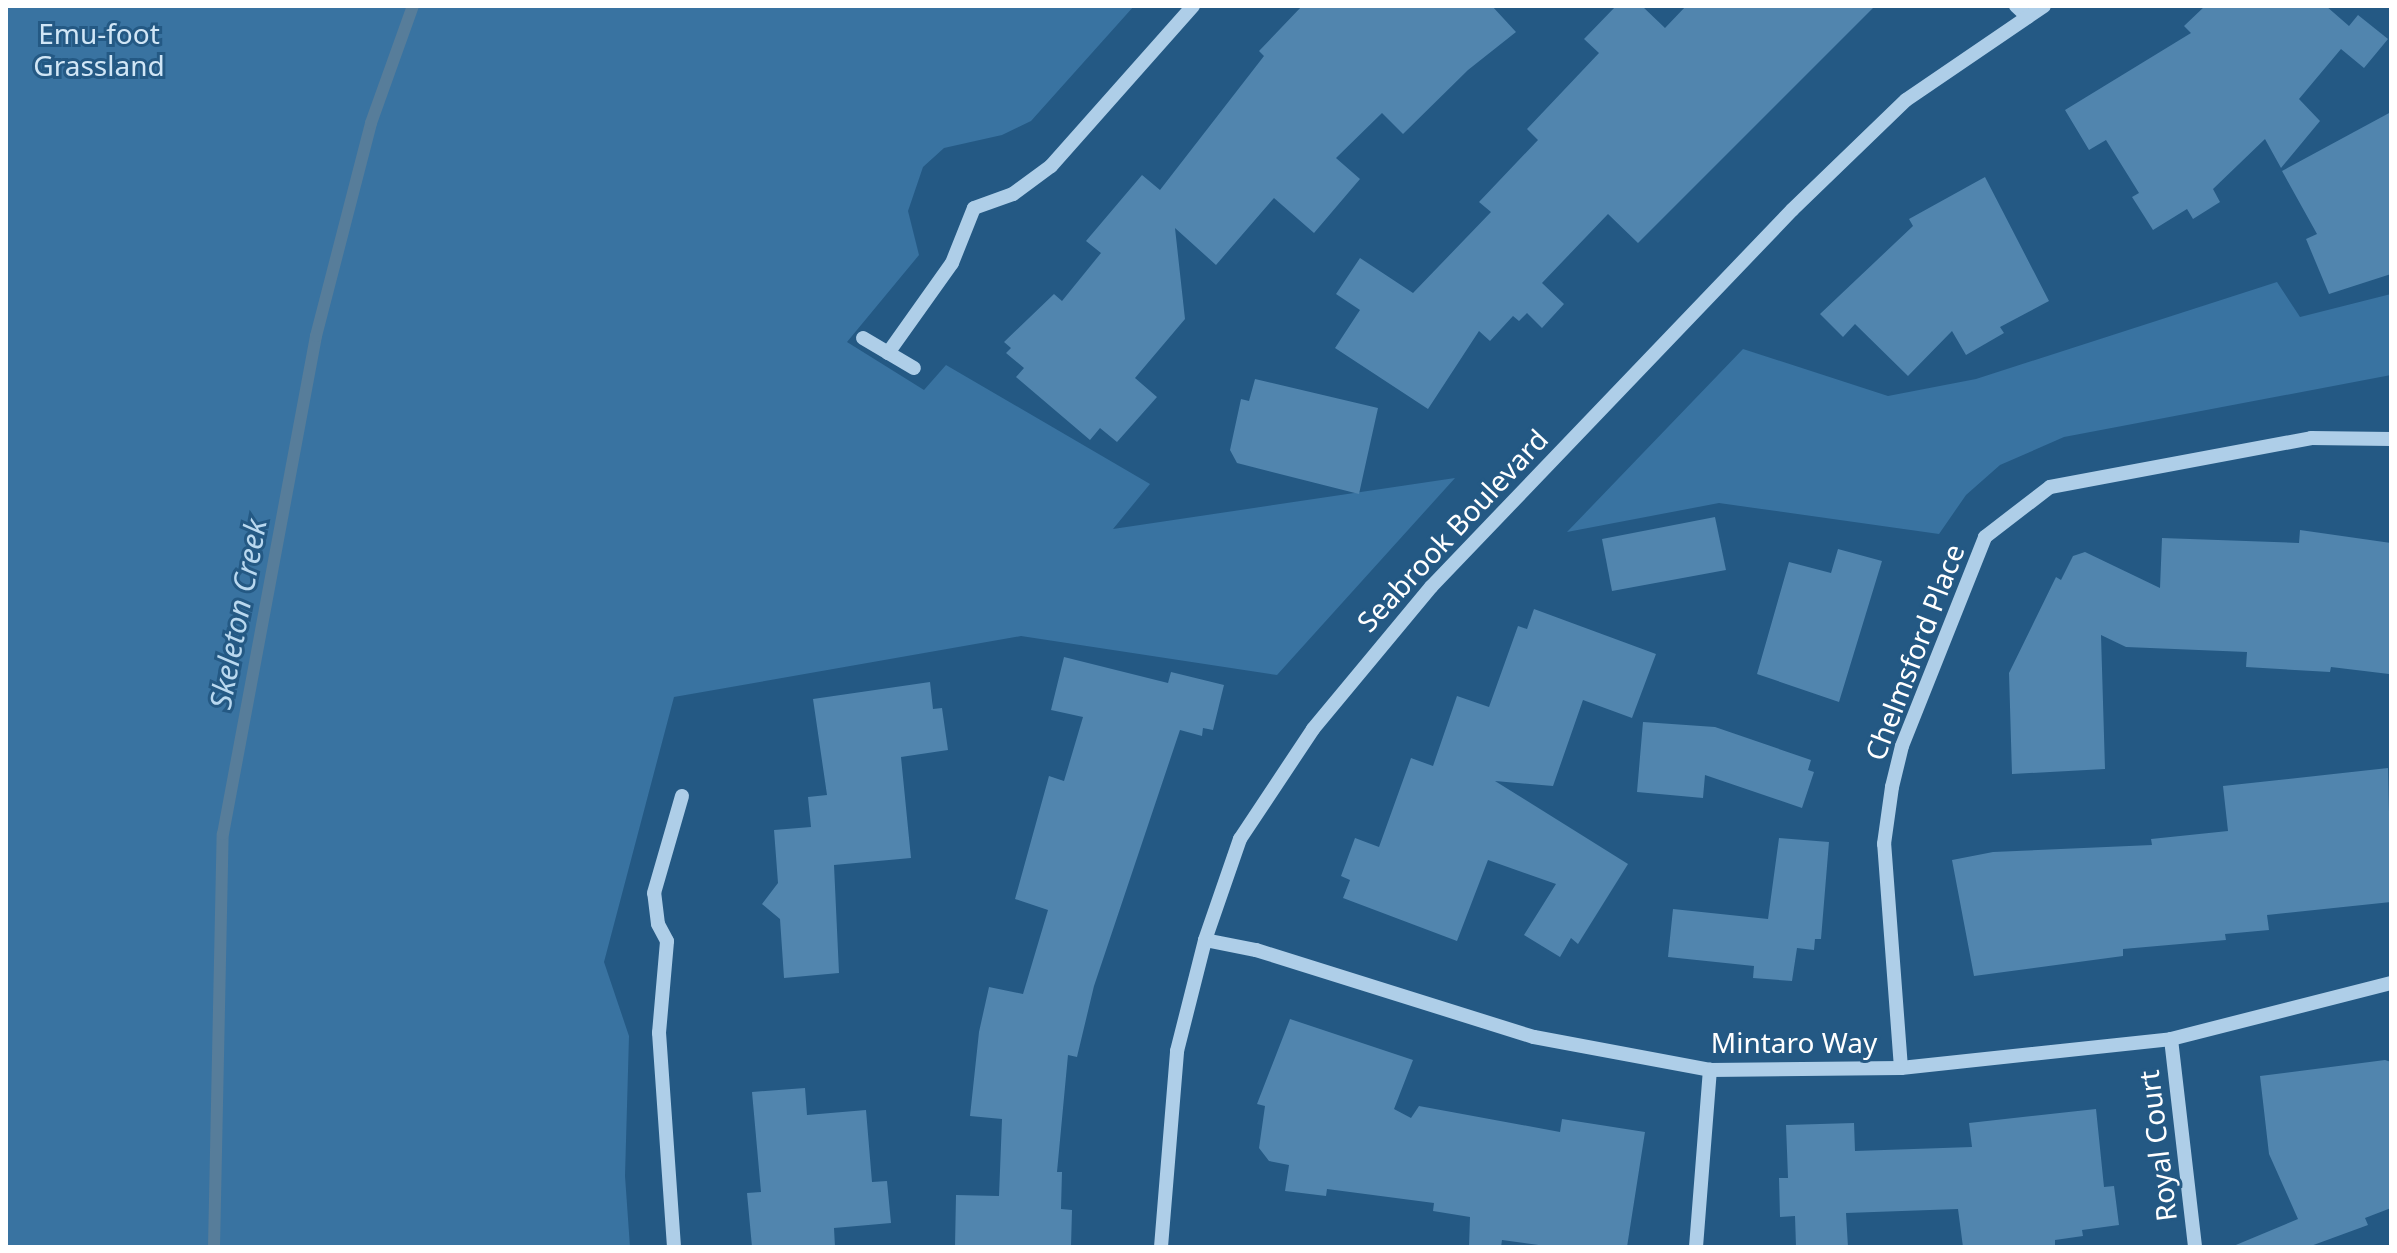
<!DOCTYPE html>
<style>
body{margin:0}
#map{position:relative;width:2397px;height:1253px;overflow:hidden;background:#245984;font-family:"Noto Sans",sans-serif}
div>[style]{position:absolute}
.green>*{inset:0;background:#3973a1}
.stream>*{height:12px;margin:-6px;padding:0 6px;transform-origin:6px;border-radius:6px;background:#577d9a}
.building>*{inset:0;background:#5185ae}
.minor>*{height:14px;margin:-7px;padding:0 7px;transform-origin:7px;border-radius:7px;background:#aecee8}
span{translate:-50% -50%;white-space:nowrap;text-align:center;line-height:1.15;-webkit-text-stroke:6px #245984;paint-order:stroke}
.park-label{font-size:28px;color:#d1e6f6}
.street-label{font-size:28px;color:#fff}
.water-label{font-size:30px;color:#b9d8ef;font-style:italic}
.frame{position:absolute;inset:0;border:8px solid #fff;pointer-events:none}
</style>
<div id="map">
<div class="green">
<div style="clip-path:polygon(6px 6px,1134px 6px,1031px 121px,1002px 135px,944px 148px,923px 167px,908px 211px,919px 255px,847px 342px,924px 390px,946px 365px,1150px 484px,1113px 529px,1455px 478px,1277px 675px,1021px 636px,674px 697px,604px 962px,629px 1036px,625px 1176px,630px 1247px,6px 1247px)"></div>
<div style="clip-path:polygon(2277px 282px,2300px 317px,2391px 294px,2391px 375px,2064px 437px,2000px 465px,1966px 495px,1939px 534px,1719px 503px,1567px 532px,1743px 349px,1888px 396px,1976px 379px)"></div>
</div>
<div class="stream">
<div style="left:214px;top:1247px;width:413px;rotate:-88.8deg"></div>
<div style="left:223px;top:834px;width:507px;rotate:-79.42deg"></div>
<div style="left:316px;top:336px;width:220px;rotate:-75.5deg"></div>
<div style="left:371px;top:123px;width:124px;rotate:-70.3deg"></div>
</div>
<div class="building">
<div style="clip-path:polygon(1302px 6px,1492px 6px,1516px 32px,1468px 70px,1403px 134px,1382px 113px,1336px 158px,1360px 179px,1314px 233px,1274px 198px,1216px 265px,1175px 228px,1185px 319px,1135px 378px,1157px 397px,1117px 442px,1100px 428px,1090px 440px,1016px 377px,1024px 368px,1006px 353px,1011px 348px,1004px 342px,1054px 294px,1062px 301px,1101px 253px,1086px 241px,1142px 175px,1160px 190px,1264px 56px,1259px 51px)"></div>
<div style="clip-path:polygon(1616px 6px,1642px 6px,1665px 28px,1686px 6px,1875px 6px,1638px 243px,1608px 214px,1542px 283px,1564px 304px,1542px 328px,1527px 313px,1519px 321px,1513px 316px,1490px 341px,1479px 331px,1428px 409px,1335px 348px,1360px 310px,1336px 294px,1360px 258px,1413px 293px,1491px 212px,1479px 202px,1538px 140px,1527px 129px,1599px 53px,1584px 39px)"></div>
<div style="clip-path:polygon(2205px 6px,2326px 6px,2349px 26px,2358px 15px,2388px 39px,2364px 68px,2341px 49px,2299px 99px,2320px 121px,2281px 168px,2265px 139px,2213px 189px,2220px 202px,2193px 219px,2187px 209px,2153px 230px,2132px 197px,2139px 193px,2106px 140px,2089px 150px,2065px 110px,2191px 33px,2184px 26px)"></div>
<div style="clip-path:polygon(2391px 112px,2391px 274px,2329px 294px,2306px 239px,2317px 234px,2282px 171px)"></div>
<div style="clip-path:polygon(1985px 177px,2049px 301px,2000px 327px,2004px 333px,1966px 355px,1952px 331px,1908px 376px,1855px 324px,1843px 337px,1820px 314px,1913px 226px,1909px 219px)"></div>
<div style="clip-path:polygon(1255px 379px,1378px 408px,1359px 494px,1237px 463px,1230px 450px,1241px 399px,1249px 401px)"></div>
<div style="clip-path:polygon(1715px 517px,1726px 570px,1612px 591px,1602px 539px)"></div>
<div style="clip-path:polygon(2300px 530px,2391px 543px,2389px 674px,2331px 667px,2330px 672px,2246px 667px,2247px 652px,2126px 647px,2101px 635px,2105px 769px,2012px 774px,2009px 673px,2056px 577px,2061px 580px,2073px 556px,2085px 552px,2160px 588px,2162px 538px,2299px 543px)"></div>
<div style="clip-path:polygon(1838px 549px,1882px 561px,1839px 702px,1757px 674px,1789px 562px,1831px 573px)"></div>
<div style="clip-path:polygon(1534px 609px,1656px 654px,1632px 718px,1583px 700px,1553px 786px,1495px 781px,1628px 864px,1578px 944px,1571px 938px,1560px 957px,1524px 935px,1556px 884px,1488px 860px,1457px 941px,1343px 898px,1350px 880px,1341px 876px,1355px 838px,1379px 847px,1411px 758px,1433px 766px,1457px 696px,1489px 707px,1518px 626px,1527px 629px)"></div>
<div style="clip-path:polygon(1064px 657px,1168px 683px,1171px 672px,1224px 685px,1213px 730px,1203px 728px,1202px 736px,1180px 730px,1094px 986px,1077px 1057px,1068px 1055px,1057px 1172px,1062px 1172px,1061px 1209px,1072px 1210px,1071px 1247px,955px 1246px,956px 1195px,999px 1196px,1002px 1119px,970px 1116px,979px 1032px,989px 987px,1023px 994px,1048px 910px,1015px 899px,1049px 776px,1064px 781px,1083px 717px,1051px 710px)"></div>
<div style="clip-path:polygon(930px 682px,933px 709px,942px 708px,948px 750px,901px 757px,911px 858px,834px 865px,839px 973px,784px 978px,780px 919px,762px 904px,778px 883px,774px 830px,811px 827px,808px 797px,827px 795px,813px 699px)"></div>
<div style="clip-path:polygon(1643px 722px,1715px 727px,1811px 760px,1808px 770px,1814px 772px,1802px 808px,1705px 775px,1703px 798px,1637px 792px)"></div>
<div style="clip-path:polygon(2388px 768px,2391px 902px,2267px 915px,2269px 930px,2225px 934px,2226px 940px,2123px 949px,2123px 956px,1974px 976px,1952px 860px,1993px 852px,2152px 845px,2151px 839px,2228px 831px,2223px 786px)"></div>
<div style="clip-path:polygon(1779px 838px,1829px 842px,1821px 939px,1815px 939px,1814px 950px,1797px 948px,1792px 981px,1753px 978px,1754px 966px,1668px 957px,1673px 909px,1768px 919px)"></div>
<div style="clip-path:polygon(1290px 1019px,1413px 1060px,1394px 1109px,1411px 1118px,1419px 1106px,1560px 1132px,1562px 1119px,1645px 1132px,1627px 1247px,1553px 1247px,1502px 1240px,1501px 1247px,1469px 1247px,1470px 1217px,1433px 1211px,1434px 1203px,1327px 1189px,1326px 1196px,1285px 1191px,1289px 1165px,1269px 1161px,1259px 1148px,1265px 1106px,1257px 1104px)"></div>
<div style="clip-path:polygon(2385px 1060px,2391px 1062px,2391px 1208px,2365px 1218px,2368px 1225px,2308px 1247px,2231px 1247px,2298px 1219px,2269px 1154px,2260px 1076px)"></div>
<div style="clip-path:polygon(805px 1088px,807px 1115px,866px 1110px,872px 1182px,887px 1181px,891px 1223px,834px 1228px,835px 1247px,752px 1247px,747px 1193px,761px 1192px,752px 1092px)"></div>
<div style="clip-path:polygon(2096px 1109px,2104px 1187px,2114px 1186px,2119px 1225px,2082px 1230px,2083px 1236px,2055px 1240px,2055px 1245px,1963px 1247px,1958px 1209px,1846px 1213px,1848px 1247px,1796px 1247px,1795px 1216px,1780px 1217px,1779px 1178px,1788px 1178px,1786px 1125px,1854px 1123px,1855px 1151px,1972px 1147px,1969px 1123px)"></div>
</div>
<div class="minor">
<div style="left:2016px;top:6px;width:16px;rotate:43deg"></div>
<div style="left:863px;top:338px;width:59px;rotate:30.5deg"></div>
<div style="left:888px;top:353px;width:110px;rotate:-54.6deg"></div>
<div style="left:952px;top:263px;width:59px;rotate:-68.2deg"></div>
<div style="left:974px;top:208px;width:41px;rotate:-19.7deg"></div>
<div style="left:1013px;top:194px;width:47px;rotate:-36.4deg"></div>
<div style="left:1051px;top:166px;width:214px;rotate:-48.4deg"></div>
<div style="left:1205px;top:940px;width:52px;rotate:11.1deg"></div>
<div style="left:1256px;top:950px;width:291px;rotate:17.4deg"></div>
<div style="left:1534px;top:1037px;width:179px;rotate:10.6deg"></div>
<div style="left:1710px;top:1070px;width:191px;rotate:-0.6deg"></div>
<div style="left:1901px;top:1068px;width:272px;rotate:-6.1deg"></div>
<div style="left:2171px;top:1039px;width:227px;rotate:-14.3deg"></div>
<div style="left:2171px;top:1039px;width:209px;rotate:83.4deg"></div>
<div style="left:1901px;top:1068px;width:225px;rotate:-94.3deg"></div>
<div style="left:1884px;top:844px;width:58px;rotate:-82deg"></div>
<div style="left:1892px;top:787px;width:42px;rotate:-76.3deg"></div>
<div style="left:1902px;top:746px;width:225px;rotate:-68.3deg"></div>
<div style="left:1985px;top:537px;width:82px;rotate:-37.6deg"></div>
<div style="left:2050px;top:487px;width:266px;rotate:-10.6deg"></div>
<div style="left:2311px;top:438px;width:80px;rotate:0.7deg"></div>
<div style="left:674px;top:1247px;width:215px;rotate:-94deg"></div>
<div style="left:659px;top:1033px;width:92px;rotate:-85deg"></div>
<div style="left:667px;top:941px;width:19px;rotate:-118deg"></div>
<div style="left:658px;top:924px;width:31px;rotate:-97deg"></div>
<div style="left:654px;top:893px;width:101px;rotate:-73.9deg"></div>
<div style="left:1161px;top:1247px;width:197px;rotate:-85.3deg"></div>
<div style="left:1177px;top:1051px;width:114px;rotate:-75.8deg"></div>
<div style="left:1205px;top:940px;width:107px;rotate:-70.9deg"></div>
<div style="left:1240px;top:839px;width:132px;rotate:-56.4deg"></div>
<div style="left:1313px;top:729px;width:185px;rotate:-50.3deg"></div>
<div style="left:1431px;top:587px;width:522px;rotate:-46.24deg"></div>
<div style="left:1792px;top:210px;width:158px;rotate:-44deg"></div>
<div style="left:1906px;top:100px;width:167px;rotate:-34.3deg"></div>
<div style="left:1696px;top:1247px;width:178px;rotate:-85.5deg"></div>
</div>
<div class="park-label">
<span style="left:99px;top:49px">Emu-foot<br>Grassland</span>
</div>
<div class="street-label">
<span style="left:1452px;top:530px;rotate:-47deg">Seabrook Boulevard</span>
<span style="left:1914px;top:652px;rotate:-69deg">Chelmsford Place</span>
<span style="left:1794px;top:1042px">Mintaro Way</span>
<span style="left:2157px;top:1146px;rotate:-97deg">Royal Court</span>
</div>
<div class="water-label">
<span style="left:238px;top:614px;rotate:-79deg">Skeleton Creek</span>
</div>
<div class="frame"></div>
</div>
